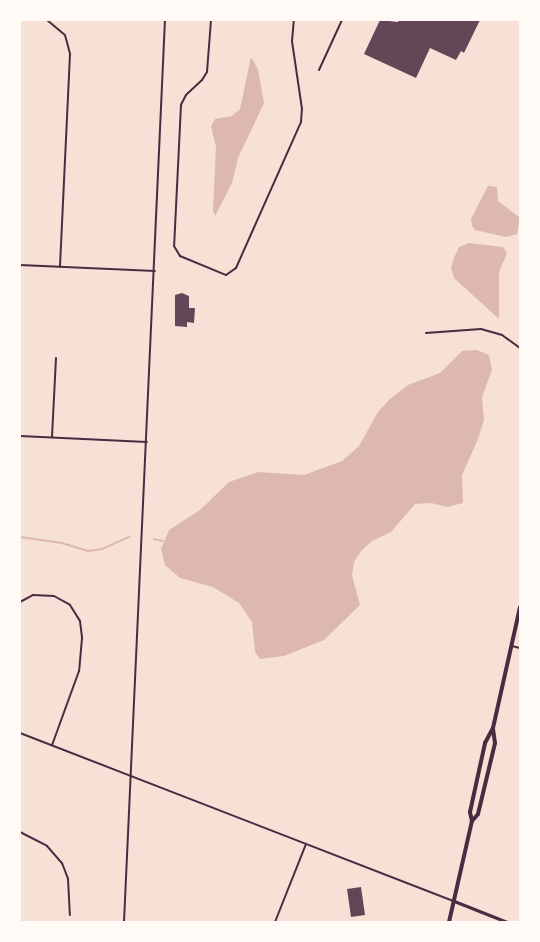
<!DOCTYPE html>
<style>
body{margin:0}
#map{position:relative;width:540px;height:942px;overflow:hidden;background:#f7e1d7;font-family:"Sofia Sans Condensed",sans-serif}
div>[style]{position:absolute}
.water>*{inset:0;background:#dcb8b0}
.stream>*{height:1.5px;margin:-0.75px;padding:0 0.75px;transform-origin:0.75px;border-radius:0.75px;background:#dcb8b0}
.building>*{inset:0;background:#644757}
.minor>*{height:2px;margin:-1px;padding:0 1px;transform-origin:1px;border-radius:1px;background:#4a2c40}
.tertiary>*{height:3px;margin:-1.5px;padding:0 1.5px;transform-origin:1.5px;border-radius:1.5px;background:#4a2c40}
.secondary>*{height:4px;margin:-2px;padding:0 2px;transform-origin:2px;border-radius:2px;background:#4a2c40}
span{translate:-50% -50%;white-space:nowrap;text-align:center;line-height:1.15;-webkit-text-stroke:5px #fffaf5;paint-order:stroke}
.frame{position:absolute;inset:0;border:21px solid #fffaf5;pointer-events:none}
</style>
<div id="map">
<div class="water">
<div style="clip-path:polygon(251px 57px,258px 69px,264px 103px,238px 158px,232px 183px,215px 216px,213px 210px,216px 147px,211px 126px,215px 119px,232px 116px,240px 109px)"></div>
<div style="clip-path:polygon(488px 186px,497px 187px,498px 201px,520px 218px,517px 234px,506px 237px,475px 230px,472px 226px,471px 219px)"></div>
<div style="clip-path:polygon(469px 243px,503px 247px,507px 253px,499px 272px,499px 319px,454px 278px,451px 268px,454px 258px,459px 247px)"></div>
<div style="clip-path:polygon(477px 350px,489px 355px,492px 370px,482px 397px,484px 420px,478px 439px,462px 475px,463px 503px,447px 507px,431px 503px,415px 504px,391px 532px,372px 541px,361px 551px,354px 562px,352px 575px,360px 605px,324px 640px,284px 656px,260px 659px,255px 652px,252px 622px,239px 603px,213px 587px,180px 578px,165px 565px,161px 549px,169px 530px,200px 510px,229px 482px,258px 472px,304px 475px,342px 461px,359px 446px,378px 412px,390px 399px,408px 385px,440px 373px,462px 351px)"></div>
</div>
<div class="stream">
<div style="left:20px;top:537px;width:42px;rotate:8.1deg"></div>
<div style="left:62px;top:543px;width:27px;rotate:17deg"></div>
<div style="left:88px;top:551px;width:14px;rotate:-8deg"></div>
<div style="left:102px;top:549px;width:30px;rotate:-24deg"></div>
<div style="left:154px;top:539px;width:9px;rotate:13deg"></div>
</div>
<div class="building">
<div style="clip-path:polygon(380px 20px,398px 22px,399px 20px,480px 20px,464px 53px,461px 51px,456px 60px,430px 48px,416px 78px,364px 54px)"></div>
<div style="clip-path:polygon(182px 293px,189px 296px,189px 308px,195px 308px,194px 323px,187px 322px,187px 327px,175px 326px,175px 295px)"></div>
<div style="clip-path:polygon(361px 887px,365px 915px,351px 917px,347px 889px)"></div>
</div>
<div class="minor">
<div style="left:47px;top:20px;width:23px;rotate:40deg"></div>
<div style="left:65px;top:35px;width:20px;rotate:75deg"></div>
<div style="left:70px;top:54px;width:213px;rotate:92.7deg"></div>
<div style="left:211px;top:20px;width:52px;rotate:94.4deg"></div>
<div style="left:207px;top:72px;width:9px;rotate:122deg"></div>
<div style="left:202px;top:80px;width:22px;rotate:137deg"></div>
<div style="left:186px;top:95px;width:11px;rotate:117deg"></div>
<div style="left:181px;top:105px;width:141px;rotate:92.8deg"></div>
<div style="left:174px;top:246px;width:12px;rotate:59deg"></div>
<div style="left:180px;top:256px;width:50px;rotate:22.4deg"></div>
<div style="left:226px;top:275px;width:12px;rotate:-35deg"></div>
<div style="left:236px;top:268px;width:160px;rotate:-66deg"></div>
<div style="left:301px;top:122px;width:13px;rotate:-86deg"></div>
<div style="left:302px;top:109px;width:69px;rotate:-98.4deg"></div>
<div style="left:292px;top:41px;width:21px;rotate:-85deg"></div>
<div style="left:319px;top:70px;width:55px;rotate:-65.3deg"></div>
<div style="left:20px;top:265px;width:135px;rotate:2.5deg"></div>
<div style="left:426px;top:333px;width:55px;rotate:-4.2deg"></div>
<div style="left:481px;top:329px;width:22px;rotate:16deg"></div>
<div style="left:502px;top:335px;width:22px;rotate:36deg"></div>
<div style="left:20px;top:436px;width:127px;rotate:2.7deg"></div>
<div style="left:52px;top:437px;width:79px;rotate:-87.1deg"></div>
<div style="left:20px;top:602px;width:15px;rotate:-28deg"></div>
<div style="left:33px;top:595px;width:21px;rotate:3deg"></div>
<div style="left:54px;top:596px;width:18px;rotate:29deg"></div>
<div style="left:70px;top:605px;width:19px;rotate:58deg"></div>
<div style="left:80px;top:621px;width:17px;rotate:83deg"></div>
<div style="left:82px;top:638px;width:33px;rotate:95deg"></div>
<div style="left:79px;top:671px;width:79px;rotate:110deg"></div>
<div style="left:512px;top:646px;width:8px;rotate:14deg"></div>
<div style="left:20px;top:733px;width:464px;rotate:21.2deg"></div>
<div style="left:20px;top:832px;width:30px;rotate:27deg"></div>
<div style="left:47px;top:846px;width:23px;rotate:49deg"></div>
<div style="left:62px;top:863px;width:17px;rotate:69deg"></div>
<div style="left:68px;top:879px;width:36px;rotate:87deg"></div>
<div style="left:124px;top:922px;width:903px;rotate:-87.4deg"></div>
<div style="left:275px;top:922px;width:84px;rotate:-68.3deg"></div>
</div>
<div class="tertiary">
<div style="left:454px;top:901px;width:57px;rotate:21.6deg"></div>
</div>
<div class="secondary">
<div style="left:472px;top:821px;width:9px;rotate:-103deg"></div>
<div style="left:470px;top:812px;width:71px;rotate:-77.7deg"></div>
<div style="left:485px;top:743px;width:17px;rotate:-62deg"></div>
<div style="left:493px;top:728px;width:124px;rotate:-77.4deg"></div>
<div style="left:449px;top:922px;width:104px;rotate:-77.2deg"></div>
<div style="left:472px;top:821px;width:9px;rotate:-49deg"></div>
<div style="left:478px;top:814px;width:73px;rotate:-76.5deg"></div>
<div style="left:495px;top:743px;width:14px;rotate:-98deg"></div>
</div>
<div class="frame"></div>
</div>
